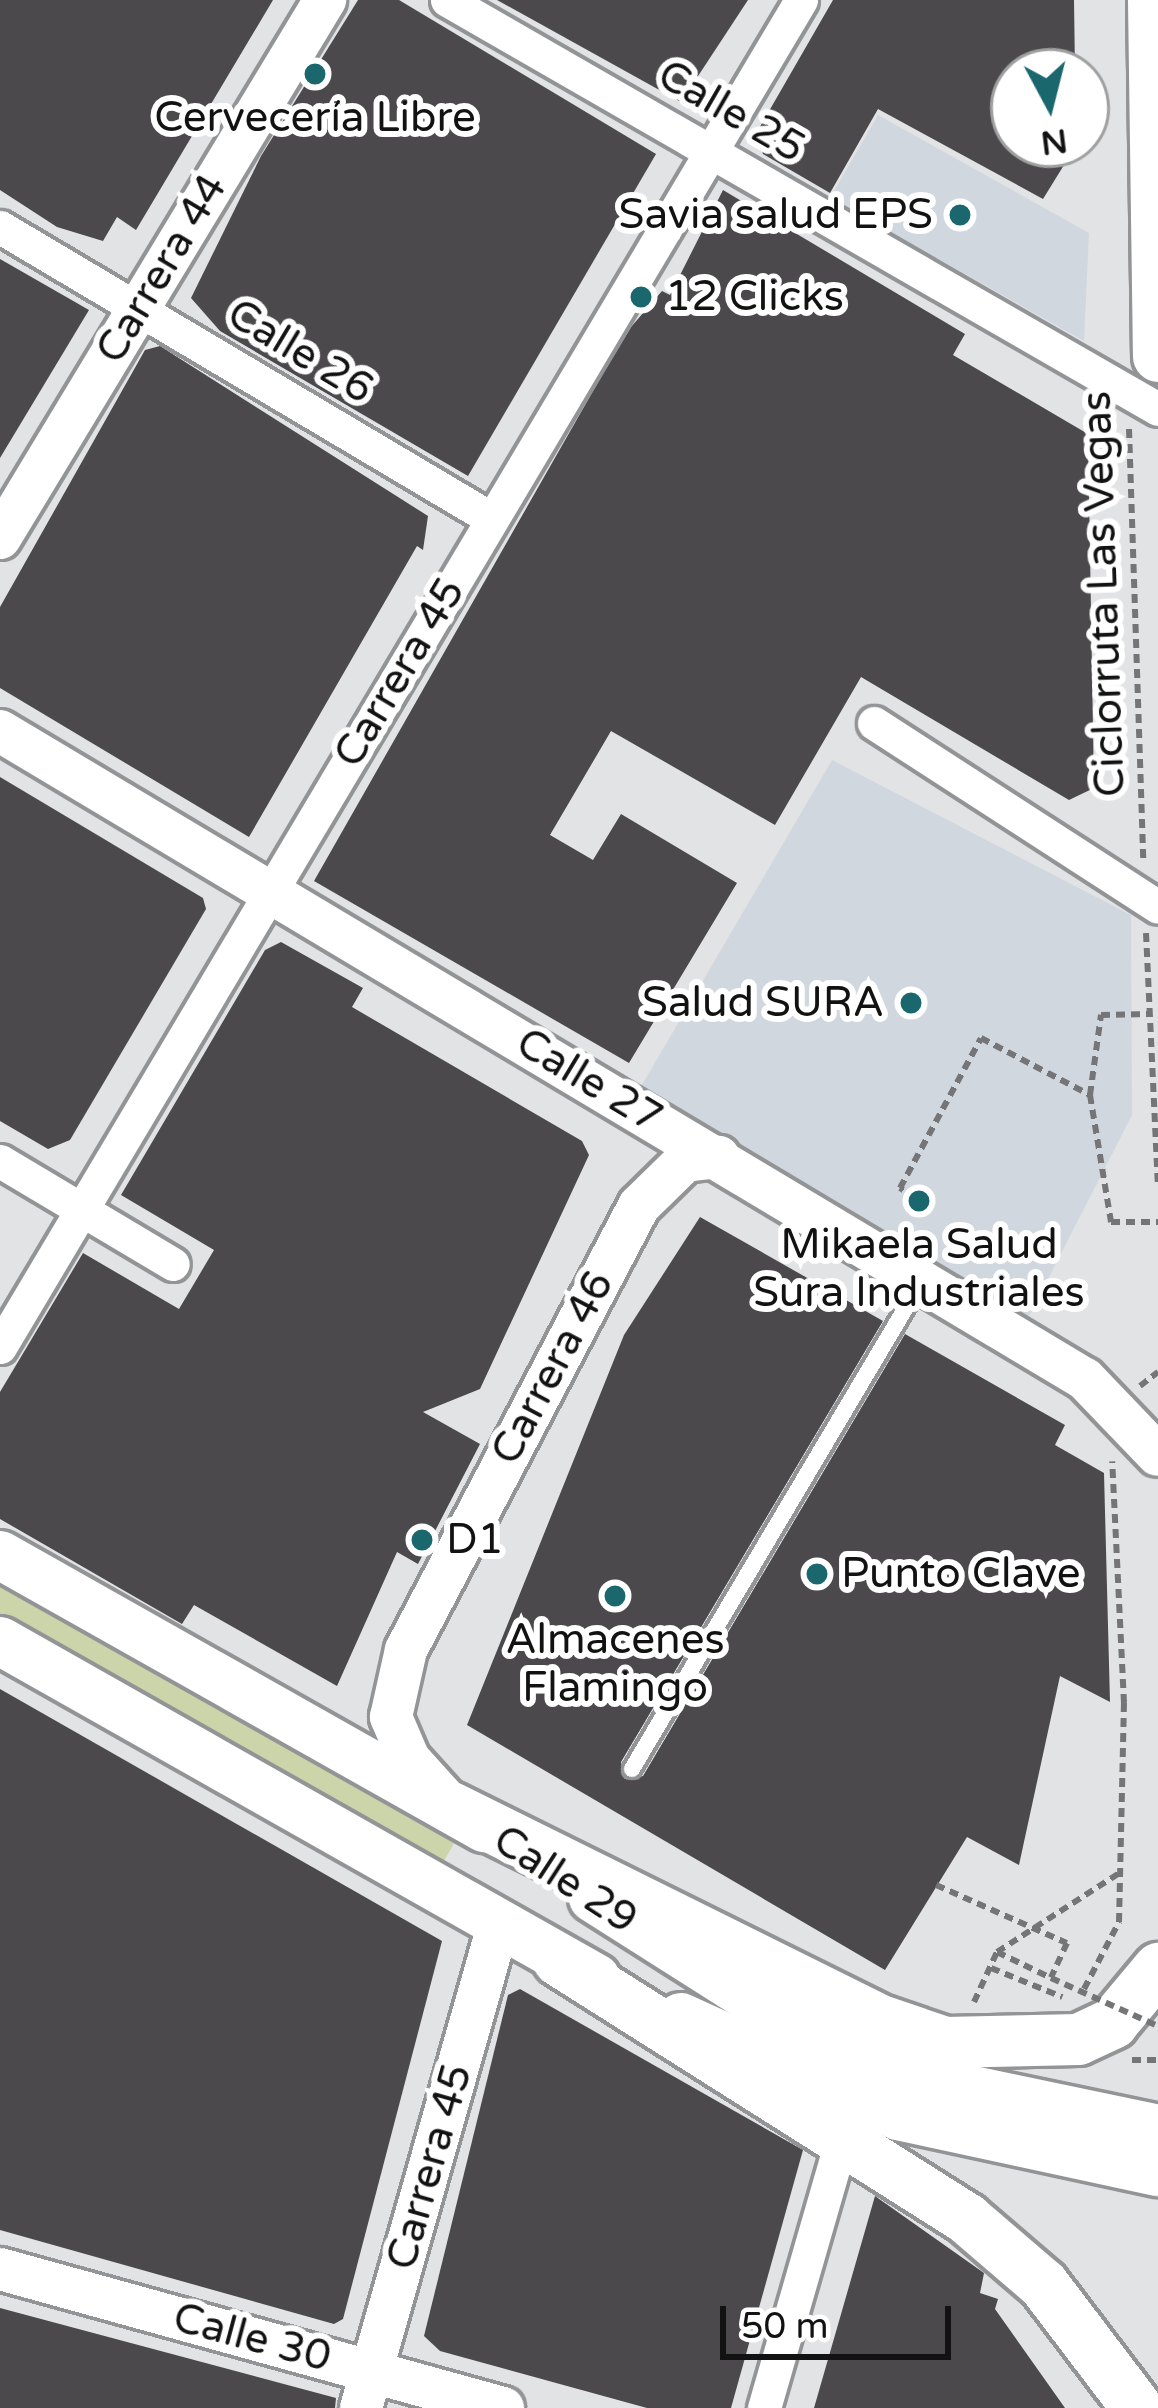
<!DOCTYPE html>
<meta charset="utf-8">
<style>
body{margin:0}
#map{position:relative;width:1158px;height:2408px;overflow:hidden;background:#e2e3e5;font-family:"Varela Round",sans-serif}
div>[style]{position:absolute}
.built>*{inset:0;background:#d1d7df}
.green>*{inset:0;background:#ccd4aa}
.building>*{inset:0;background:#4b494b}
.path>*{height:6px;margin-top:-3px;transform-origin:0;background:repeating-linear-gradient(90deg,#757577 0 9px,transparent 0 15px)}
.roads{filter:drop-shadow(3px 0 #929496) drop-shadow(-3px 0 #929496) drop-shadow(0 3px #929496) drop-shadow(0 -3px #929496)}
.service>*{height:16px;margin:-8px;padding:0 8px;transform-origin:8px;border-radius:8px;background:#fff}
.minor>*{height:33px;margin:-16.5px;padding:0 16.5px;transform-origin:16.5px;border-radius:16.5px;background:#fff}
.tertiary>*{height:42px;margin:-21px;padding:0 21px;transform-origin:21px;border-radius:21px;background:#fff}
.secondary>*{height:48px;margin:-24px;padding:0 24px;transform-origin:24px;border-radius:24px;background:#fff}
.primary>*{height:51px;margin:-25.5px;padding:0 25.5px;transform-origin:25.5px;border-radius:25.5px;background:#fff}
.path-bridge>*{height:6px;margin-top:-3px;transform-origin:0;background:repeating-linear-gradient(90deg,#757577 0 9px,transparent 0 15px)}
.dots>*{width:33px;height:33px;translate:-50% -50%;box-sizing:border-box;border:6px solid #fff;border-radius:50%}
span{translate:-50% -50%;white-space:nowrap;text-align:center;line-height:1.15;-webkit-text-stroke:12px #fff;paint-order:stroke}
.street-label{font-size:42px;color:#121213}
.poi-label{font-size:42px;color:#121213}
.right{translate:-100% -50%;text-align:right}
.left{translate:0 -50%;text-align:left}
.north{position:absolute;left:990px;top:48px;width:120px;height:120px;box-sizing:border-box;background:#fff;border:3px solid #a0a0a1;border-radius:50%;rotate:173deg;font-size:33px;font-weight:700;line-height:48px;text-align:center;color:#121213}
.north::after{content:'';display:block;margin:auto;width:42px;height:54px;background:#1a676d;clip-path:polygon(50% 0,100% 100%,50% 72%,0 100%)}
.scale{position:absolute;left:720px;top:2306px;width:231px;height:54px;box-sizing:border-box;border:6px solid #121213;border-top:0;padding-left:15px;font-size:36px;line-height:42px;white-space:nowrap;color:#121213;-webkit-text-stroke:9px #fff;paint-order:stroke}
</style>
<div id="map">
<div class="built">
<div style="clip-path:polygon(878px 115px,1089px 233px,1084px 341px,830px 198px)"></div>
<div style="clip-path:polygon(832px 760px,1131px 915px,1132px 1115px,1028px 1318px,639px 1090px)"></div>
</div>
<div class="green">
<div style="clip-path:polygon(0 1583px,457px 1838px,440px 1868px,0 1623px)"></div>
</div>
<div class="building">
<div style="clip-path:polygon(0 0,273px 0,136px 230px,117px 217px,103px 241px,57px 227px,0 190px)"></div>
<div style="clip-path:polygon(358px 0,399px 0,656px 154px,468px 476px,220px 331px,191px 298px,261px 156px)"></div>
<div style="clip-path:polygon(497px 0,748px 0,681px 102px)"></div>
<div style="clip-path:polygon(833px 0,1074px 0,1075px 72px,1014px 72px,1014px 144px,1077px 144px,1043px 199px,878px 109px,830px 193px,763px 154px,757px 132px)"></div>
<div style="clip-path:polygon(723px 190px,965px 334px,953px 355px,1088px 434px,1094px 788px,1069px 800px,861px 677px,775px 825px,611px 731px,550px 835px,593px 860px,621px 814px,737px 883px,629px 1063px,314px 881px,601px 377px,631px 327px,662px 291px,670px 295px)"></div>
<div style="clip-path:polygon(0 259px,89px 310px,0 458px)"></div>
<div style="clip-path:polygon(160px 346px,428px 516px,423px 550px,417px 546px,249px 837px,0 688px,0 607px,145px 350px)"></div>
<div style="clip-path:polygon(0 777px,203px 898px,206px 909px,70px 1140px,48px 1149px,0 1121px)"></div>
<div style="clip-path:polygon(281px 942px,363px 988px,352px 1007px,582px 1141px,589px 1155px,480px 1389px,423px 1412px,480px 1444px,418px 1564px,397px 1552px,337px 1686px,194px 1605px,182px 1624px,0 1519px,0 1392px,83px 1253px,179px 1309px,214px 1250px,121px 1195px,265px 950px)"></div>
<div style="clip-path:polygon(700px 1217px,883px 1321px,621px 1762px,625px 1779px,643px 1776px,905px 1334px,1065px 1425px,1055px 1445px,1104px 1473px,1110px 1702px,1060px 1676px,1019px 1865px,967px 1837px,885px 1970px,467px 1725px,624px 1335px)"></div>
<div style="clip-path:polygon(0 1689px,442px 1941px,343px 2319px,334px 2324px,0 2230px)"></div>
<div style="clip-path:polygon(520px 1989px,803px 2150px,731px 2408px,647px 2408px,440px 2351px,424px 2336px,508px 1995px)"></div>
<div style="clip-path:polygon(875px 2196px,984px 2273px,980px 2293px,998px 2299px,995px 2309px,1065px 2408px,814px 2408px)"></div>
<div style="clip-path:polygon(0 2308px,336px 2398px,335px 2408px,0 2408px)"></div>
</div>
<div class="path">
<div style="left:1129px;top:429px;width:431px;rotate:88.1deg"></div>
<div style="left:1146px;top:933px;width:253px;rotate:87.3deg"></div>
<div style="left:1090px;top:1095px;width:129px;rotate:80.6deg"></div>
<div style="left:1111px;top:1222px;width:47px"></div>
<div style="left:916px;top:1198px;width:19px;rotate:-148deg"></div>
<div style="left:900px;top:1188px;width:170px;rotate:-61.6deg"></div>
<div style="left:981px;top:1038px;width:123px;rotate:27.6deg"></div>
<div style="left:1090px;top:1095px;width:81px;rotate:-82.2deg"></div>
<div style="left:1101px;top:1015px;width:49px;rotate:-1.2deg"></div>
<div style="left:1140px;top:1386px;width:23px;rotate:-38deg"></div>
<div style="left:997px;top:1952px;width:60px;rotate:25.7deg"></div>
<div style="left:991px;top:1968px;width:77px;rotate:22.2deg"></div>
<div style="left:1084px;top:1989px;width:76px;rotate:-62.4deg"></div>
<div style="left:1119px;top:1922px;width:219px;rotate:-88.7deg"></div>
<div style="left:1124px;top:1703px;width:242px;rotate:-92.8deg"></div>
<div style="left:974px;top:2002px;width:55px;rotate:-65.3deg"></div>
<div style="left:997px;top:1952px;width:148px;rotate:-32.8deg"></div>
<div style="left:1132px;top:2060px;width:26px"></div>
</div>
<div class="roads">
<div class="service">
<div style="left:632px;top:1769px;width:566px;rotate:-59.31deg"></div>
</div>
<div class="minor">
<div style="left:447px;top:0;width:820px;rotate:29.91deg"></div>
<div style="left:0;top:227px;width:572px;rotate:30.69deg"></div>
<div style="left:874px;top:723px;width:338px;rotate:32.9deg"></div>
<div style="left:0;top:1161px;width:201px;rotate:30.8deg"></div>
<div style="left:0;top:1347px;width:1567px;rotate:-59.26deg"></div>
<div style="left:764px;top:2408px;width:278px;rotate:-73.9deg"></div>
</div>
<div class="tertiary">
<div style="left:0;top:538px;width:629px;rotate:-58.86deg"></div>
<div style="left:0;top:731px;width:1264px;rotate:30.85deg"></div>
<div style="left:1085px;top:1379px;width:105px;rotate:46.2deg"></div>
<div style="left:447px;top:1801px;width:57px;rotate:-132.1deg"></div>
<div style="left:409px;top:1759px;width:46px;rotate:-113.2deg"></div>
<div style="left:391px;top:1717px;width:69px;rotate:-77.4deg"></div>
<div style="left:406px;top:1650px;width:501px;rotate:-62.31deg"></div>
<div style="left:639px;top:1206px;width:64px;rotate:-44.4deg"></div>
<div style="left:685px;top:1161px;width:34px;rotate:-7deg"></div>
<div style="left:0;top:2269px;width:522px;rotate:15.45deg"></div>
<div style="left:361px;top:2408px;width:501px;rotate:-74.13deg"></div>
</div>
<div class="secondary">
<div style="left:0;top:1555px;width:556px;rotate:29.43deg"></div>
<div style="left:0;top:1641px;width:685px;rotate:29.49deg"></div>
<div style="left:593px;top:1898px;width:246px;rotate:32.4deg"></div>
<div style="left:801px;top:2030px;width:100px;rotate:25.5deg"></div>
<div style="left:891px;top:2073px;width:273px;rotate:11.8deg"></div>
<div style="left:681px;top:2017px;width:239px;rotate:24.5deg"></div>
<div style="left:898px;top:2116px;width:266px;rotate:12.2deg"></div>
</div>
<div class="primary">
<div style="left:1153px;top:0;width:356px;rotate:89.2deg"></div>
<div style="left:451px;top:1807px;width:482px;rotate:26.4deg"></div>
<div style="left:883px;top:2021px;width:65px;rotate:18.7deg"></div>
<div style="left:945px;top:2042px;width:133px;rotate:-1.3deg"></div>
<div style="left:1078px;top:2039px;width:38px;rotate:-25deg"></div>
<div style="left:1112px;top:2023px;width:72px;rotate:-50.1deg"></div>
<div style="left:558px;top:1960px;width:483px;rotate:32.3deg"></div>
<div style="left:966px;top:2218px;width:101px;rotate:40.6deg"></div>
<div style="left:1043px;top:2284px;width:156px;rotate:52.8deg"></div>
</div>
</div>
<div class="path-bridge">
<div style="left:936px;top:1885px;width:143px;rotate:23.9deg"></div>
<div style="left:1067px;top:1943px;width:38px;rotate:115deg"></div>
<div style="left:1051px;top:1978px;width:117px;rotate:24.2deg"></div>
</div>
<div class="dots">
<div style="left:315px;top:74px;background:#1a676d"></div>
<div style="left:960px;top:215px;background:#1a676d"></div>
<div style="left:641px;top:297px;background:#1a676d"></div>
<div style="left:911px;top:1003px;background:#1a676d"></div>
<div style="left:919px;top:1201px;background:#1a676d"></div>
<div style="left:422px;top:1540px;background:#1a676d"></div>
<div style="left:817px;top:1574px;background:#1a676d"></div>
<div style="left:615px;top:1596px;background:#1a676d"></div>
</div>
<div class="street-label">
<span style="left:731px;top:112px;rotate:30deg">Calle 25</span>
<span style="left:162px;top:269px;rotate:-59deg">Carrera 44</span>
<span style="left:300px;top:352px;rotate:31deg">Calle 26</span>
<span style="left:1104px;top:594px;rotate:-92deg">Ciclorruta Las Vegas</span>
<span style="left:400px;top:673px;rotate:-59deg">Carrera 45</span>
<span style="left:589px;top:1081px;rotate:31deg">Calle 27</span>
<span style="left:553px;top:1368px;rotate:-62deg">Carrera 46</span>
<span style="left:565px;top:1880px;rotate:33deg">Calle 29</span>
<span style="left:430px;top:2167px;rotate:-74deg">Carrera 45</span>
<span style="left:252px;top:2338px;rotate:15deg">Calle 30</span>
</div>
<div class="poi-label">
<span style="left:315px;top:118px">Cervecería Libre</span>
<span class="right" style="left:933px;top:215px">Savia salud EPS</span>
<span class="left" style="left:665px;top:297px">12 Clicks</span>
<span class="right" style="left:884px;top:1003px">Salud SURA</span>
<span style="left:919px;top:1269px">Mikaela Salud<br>Sura Industriales</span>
<span class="left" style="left:446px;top:1540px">D1</span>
<span class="left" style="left:841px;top:1574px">Punto Clave</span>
<span style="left:615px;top:1664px">Almacenes<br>Flamingo</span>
</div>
<div class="north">N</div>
<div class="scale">50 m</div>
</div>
